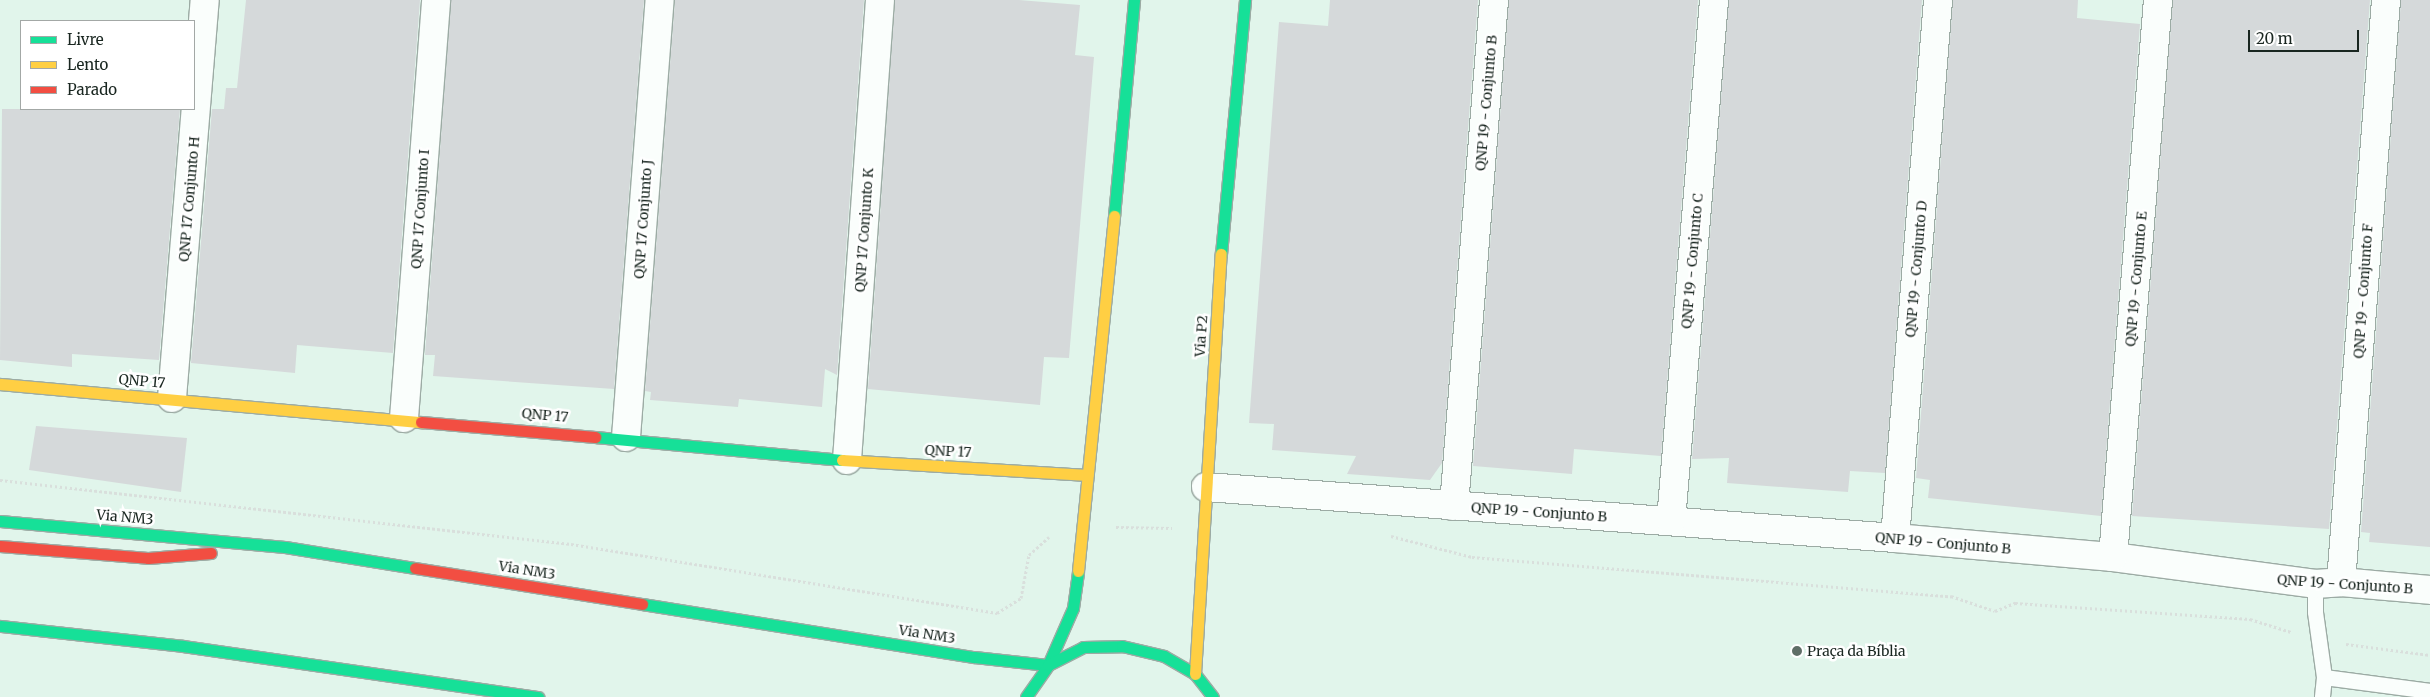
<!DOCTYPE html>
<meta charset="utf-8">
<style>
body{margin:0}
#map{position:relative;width:2430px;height:697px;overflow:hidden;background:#e1f5eb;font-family:Merriweather,serif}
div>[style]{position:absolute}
.building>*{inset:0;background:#d5d9da}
.path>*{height:3px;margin-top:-1.5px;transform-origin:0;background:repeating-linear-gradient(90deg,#d9dfdc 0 2.5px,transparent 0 5px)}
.roads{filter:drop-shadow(1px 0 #9caba4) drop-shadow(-1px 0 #9caba4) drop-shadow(0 1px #9caba4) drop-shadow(0 -1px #9caba4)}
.lane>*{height:15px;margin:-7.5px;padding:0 7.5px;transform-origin:7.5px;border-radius:7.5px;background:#fafefc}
.street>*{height:28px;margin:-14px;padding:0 14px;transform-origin:14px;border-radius:14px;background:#fafefc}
.fast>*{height:11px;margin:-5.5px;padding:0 5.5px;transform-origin:5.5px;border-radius:5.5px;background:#16e098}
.slow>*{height:11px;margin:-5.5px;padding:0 5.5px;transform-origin:5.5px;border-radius:5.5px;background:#ffcf43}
.jam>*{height:11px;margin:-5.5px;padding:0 5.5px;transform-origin:5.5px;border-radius:5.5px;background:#f24e42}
.dots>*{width:14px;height:14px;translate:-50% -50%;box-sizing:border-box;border:2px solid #fff;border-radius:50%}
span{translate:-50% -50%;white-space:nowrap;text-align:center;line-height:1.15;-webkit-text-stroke:5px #fff;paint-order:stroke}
.street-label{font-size:14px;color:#192620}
.poi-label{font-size:14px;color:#192620}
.left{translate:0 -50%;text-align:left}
.legend{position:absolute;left:20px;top:20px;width:175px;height:90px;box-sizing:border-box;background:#fff;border:1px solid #a3a8a6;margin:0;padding:6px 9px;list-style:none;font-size:15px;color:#192620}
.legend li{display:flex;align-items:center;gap:10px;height:25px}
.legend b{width:25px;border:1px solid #a3a8a6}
.scale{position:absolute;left:2248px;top:30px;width:111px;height:22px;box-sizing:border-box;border:2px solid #192620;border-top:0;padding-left:6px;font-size:15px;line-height:18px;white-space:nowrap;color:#192620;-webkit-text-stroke:4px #fff;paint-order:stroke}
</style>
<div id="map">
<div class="building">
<div style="clip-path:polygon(246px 0,420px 0,393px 353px,297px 345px,295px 373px,191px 363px,212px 109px,224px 109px,226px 88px,237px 88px)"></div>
<div style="clip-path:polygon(451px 0,644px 0,614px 389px,433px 376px,435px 355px,425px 355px)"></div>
<div style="clip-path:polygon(675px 0,864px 0,837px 375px,825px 369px,822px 407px,739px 399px,738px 407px,650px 400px,651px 392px,645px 391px)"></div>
<div style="clip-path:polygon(895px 0,1019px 0,1080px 5px,1075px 55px,1094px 57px,1069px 358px,1044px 357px,1040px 405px,868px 389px)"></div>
<div style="clip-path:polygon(1330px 0,1478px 0,1442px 463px,1430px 480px,1347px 474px,1356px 456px,1272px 450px,1274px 424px,1249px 423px,1279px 22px,1328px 26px)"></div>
<div style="clip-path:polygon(1509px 0,1698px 0,1661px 456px,1574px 449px,1572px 474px,1473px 466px)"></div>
<div style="clip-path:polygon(1729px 0,1922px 0,1885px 473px,1850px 471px,1848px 492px,1727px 483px,1729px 458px,1692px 459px)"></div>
<div style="clip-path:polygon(1953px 0,2078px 0,2077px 18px,2140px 24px,2101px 516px,1928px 498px,1930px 480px,1916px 478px)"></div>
<div style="clip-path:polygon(2173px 0,2370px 0,2329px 529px,2132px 516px)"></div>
<div style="clip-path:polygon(2401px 0,2430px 0,2430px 547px,2369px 542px,2370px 533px,2361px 532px)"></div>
<div style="clip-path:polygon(2px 109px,180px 109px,159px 360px,72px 354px,72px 367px,0 360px)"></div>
<div style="clip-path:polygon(36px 426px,187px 438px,181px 492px,29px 470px)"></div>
</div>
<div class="path">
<div style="left:0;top:480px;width:575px;rotate:6.4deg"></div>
<div style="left:571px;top:544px;width:432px;rotate:9.2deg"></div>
<div style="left:997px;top:613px;width:28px;rotate:-32deg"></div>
<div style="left:1021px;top:598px;width:44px;rotate:-79.5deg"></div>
<div style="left:1029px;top:555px;width:27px;rotate:-42deg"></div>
<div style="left:1116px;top:527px;width:56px;rotate:1deg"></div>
<div style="left:1391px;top:536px;width:84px;rotate:14.5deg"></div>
<div style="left:1472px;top:557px;width:481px;rotate:4.7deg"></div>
<div style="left:1951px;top:596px;width:46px;rotate:18.8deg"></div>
<div style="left:1995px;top:611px;width:22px;rotate:-22deg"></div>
<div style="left:2015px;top:603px;width:236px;rotate:3.9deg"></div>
<div style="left:2250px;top:619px;width:43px;rotate:17.6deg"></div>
<div style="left:2346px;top:644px;width:85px;rotate:7.5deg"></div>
</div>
<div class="roads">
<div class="lane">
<div style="left:2315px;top:584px;width:28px;rotate:90deg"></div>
<div style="left:2315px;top:612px;width:66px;rotate:82.1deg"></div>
<div style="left:2324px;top:677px;width:20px;rotate:96deg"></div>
<div style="left:2324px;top:677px;width:107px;rotate:7.5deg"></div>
</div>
<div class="street">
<div style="left:172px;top:398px;width:399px;rotate:-85.3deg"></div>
<div style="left:404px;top:418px;width:419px;rotate:-85.6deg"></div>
<div style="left:626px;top:437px;width:438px;rotate:-85.6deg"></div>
<div style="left:847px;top:460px;width:461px;rotate:-85.9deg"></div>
<div style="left:1206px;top:487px;width:691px;rotate:4.23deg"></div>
<div style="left:1895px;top:538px;width:219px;rotate:5deg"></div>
<div style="left:2113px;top:557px;width:204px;rotate:7.6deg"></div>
<div style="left:2315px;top:584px;width:26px;rotate:-4deg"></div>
<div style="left:2341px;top:582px;width:89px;rotate:5.1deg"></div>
<div style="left:1454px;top:506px;width:508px;rotate:-85.48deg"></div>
<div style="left:1671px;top:521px;width:523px;rotate:-85.28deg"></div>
<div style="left:1895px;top:538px;width:540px;rotate:-85.43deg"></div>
<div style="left:2113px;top:557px;width:559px;rotate:-85.38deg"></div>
<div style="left:2341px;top:582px;width:584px;rotate:-85.58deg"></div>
</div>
<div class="fast">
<div style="left:1114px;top:216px;width:217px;rotate:-84.7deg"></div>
<div style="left:1221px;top:254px;width:255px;rotate:-84.6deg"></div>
<div style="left:595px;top:437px;width:248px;rotate:5.3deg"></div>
<div style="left:0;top:521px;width:286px;rotate:5.2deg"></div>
<div style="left:285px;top:547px;width:132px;rotate:9.2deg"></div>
<div style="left:642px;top:604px;width:336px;rotate:9.1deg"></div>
<div style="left:974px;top:657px;width:74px;rotate:6.2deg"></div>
<div style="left:1048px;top:665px;width:62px;rotate:-66.3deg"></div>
<div style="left:1073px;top:608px;width:37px;rotate:-82deg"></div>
<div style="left:0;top:626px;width:184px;rotate:6.2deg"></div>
<div style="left:183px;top:646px;width:359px;rotate:8.2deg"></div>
<div style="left:1026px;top:697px;width:39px;rotate:-55deg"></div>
<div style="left:1048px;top:665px;width:39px;rotate:-27deg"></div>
<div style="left:1083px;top:647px;width:39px;rotate:-1deg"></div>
<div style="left:1122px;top:646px;width:43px;rotate:13.4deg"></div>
<div style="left:1164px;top:656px;width:36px;rotate:30deg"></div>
<div style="left:1195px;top:674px;width:29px;rotate:52deg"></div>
</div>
<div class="slow">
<div style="left:0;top:384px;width:423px;rotate:5.2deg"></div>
<div style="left:842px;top:460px;width:246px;rotate:3.5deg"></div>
<div style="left:1078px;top:571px;width:357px;rotate:-84.2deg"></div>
<div style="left:1195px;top:674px;width:421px;rotate:-86.5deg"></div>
</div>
<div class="jam">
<div style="left:421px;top:422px;width:175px;rotate:4.9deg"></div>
<div style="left:0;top:546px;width:148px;rotate:4.6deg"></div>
<div style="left:148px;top:558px;width:63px;rotate:-4.5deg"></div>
<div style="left:415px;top:568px;width:230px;rotate:9deg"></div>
</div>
</div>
<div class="dots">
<div style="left:1797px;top:651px;background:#5f6e67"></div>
</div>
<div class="street-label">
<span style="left:1486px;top:103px;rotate:-85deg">QNP 19 - Conjunto B</span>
<span style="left:189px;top:199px;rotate:-85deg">QNP 17 Conjunto H</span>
<span style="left:420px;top:209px;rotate:-86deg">QNP 17 Conjunto I</span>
<span style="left:643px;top:219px;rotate:-86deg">QNP 17 Conjunto J</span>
<span style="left:864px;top:230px;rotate:-86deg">QNP 17 Conjunto K</span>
<span style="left:1692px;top:261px;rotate:-85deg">QNP 19 - Conjunto C</span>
<span style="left:1916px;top:269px;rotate:-85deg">QNP 19 - Conjunto D</span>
<span style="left:2136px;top:279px;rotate:-85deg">QNP 19 - Conjunto E</span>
<span style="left:2363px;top:291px;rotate:-86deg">QNP 19 - Conjunto F</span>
<span style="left:1201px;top:336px;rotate:-86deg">Via P2</span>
<span style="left:142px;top:381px;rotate:5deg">QNP 17</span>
<span style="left:545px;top:415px;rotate:5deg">QNP 17</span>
<span style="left:948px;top:451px;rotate:3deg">QNP 17</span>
<span style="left:1539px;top:512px;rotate:4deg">QNP 19 - Conjunto B</span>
<span style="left:125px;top:517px;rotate:5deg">Via NM3</span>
<span style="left:1943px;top:543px;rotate:5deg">QNP 19 - Conjunto B</span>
<span style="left:527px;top:570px;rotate:9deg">Via NM3</span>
<span style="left:2345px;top:584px;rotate:4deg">QNP 19 - Conjunto B</span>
<span style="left:927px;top:634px;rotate:9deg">Via NM3</span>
</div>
<div class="poi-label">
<span class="left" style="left:1807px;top:651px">Praça da Bíblia</span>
</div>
<ul class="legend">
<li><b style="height:6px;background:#16e098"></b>Livre</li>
<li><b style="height:6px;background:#ffcf43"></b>Lento</li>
<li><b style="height:6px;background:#f24e42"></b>Parado</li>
</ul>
<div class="scale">20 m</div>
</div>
